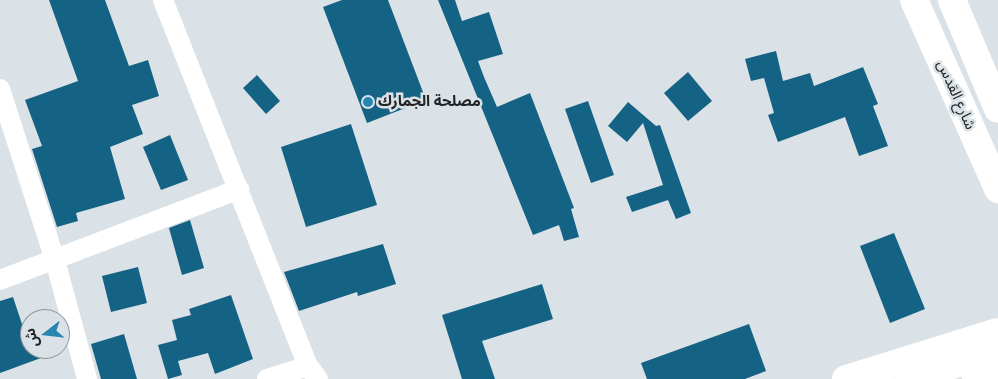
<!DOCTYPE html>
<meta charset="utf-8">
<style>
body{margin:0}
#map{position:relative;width:998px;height:379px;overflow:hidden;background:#dbe2e7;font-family:"Roboto Condensed","Noto Sans Arabic",sans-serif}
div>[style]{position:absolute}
.building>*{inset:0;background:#146284}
.minor>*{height:20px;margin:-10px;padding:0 10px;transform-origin:10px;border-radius:10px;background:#fff}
.secondary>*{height:28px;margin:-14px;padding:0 14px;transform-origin:14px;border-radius:14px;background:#fff}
.primary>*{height:28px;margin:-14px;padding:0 14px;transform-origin:14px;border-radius:14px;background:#fff}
.dots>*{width:14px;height:14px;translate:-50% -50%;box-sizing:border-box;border:2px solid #dbe2e7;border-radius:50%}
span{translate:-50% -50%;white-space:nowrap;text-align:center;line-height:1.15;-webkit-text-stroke:5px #dbe2e7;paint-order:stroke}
.street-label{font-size:15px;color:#212425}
.poi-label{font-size:15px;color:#212425;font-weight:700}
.left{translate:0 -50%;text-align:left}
.north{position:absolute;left:20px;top:309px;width:50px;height:50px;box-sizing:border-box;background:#dbe2e7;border:1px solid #919699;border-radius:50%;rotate:254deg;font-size:14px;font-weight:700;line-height:20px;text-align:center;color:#212425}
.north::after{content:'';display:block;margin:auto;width:18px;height:22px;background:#2685b1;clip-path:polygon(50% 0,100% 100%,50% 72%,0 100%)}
</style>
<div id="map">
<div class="building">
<div style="clip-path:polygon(49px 0,105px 0,129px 66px,148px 60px,159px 96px,132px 105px,143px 134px,110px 147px,125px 199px,76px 213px,78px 221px,57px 227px,32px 149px,42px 146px,25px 100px,78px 81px)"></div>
<div style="clip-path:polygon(342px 0,388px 0,426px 100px,367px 123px,323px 7px)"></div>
<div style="clip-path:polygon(438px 0,455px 0,462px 21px,489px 12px,503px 54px,478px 61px,484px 77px,497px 107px,530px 93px,574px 208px,571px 209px,579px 237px,564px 241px,559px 225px,533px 235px)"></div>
<div style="clip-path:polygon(776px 51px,783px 81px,810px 73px,814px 86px,863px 67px,878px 104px,873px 106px,888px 146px,859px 156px,845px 117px,778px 142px,768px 115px,774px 113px,764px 78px,751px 81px,745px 59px)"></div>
<div style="clip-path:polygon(688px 72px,712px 101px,688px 121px,664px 93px)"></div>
<div style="clip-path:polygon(257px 75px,280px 101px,266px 114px,243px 88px)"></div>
<div style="clip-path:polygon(588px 101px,614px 175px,591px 183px,565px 109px)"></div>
<div style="clip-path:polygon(628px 102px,656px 126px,660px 125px,691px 213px,676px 219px,668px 200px,632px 212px,626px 197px,663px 185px,643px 123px,627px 142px,608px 126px)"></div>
<div style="clip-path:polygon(351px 124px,377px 205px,306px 227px,281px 147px)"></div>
<div style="clip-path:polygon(170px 135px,188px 180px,161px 190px,143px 147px)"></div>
<div style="clip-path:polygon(190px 220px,204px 268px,182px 275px,169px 228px)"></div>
<div style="clip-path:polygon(894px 233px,925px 309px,890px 323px,860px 246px)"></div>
<div style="clip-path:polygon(383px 244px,396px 284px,358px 296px,357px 292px,299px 311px,284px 272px)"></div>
<div style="clip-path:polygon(138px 267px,147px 303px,111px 312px,102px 276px)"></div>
<div style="clip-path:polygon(542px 284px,553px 319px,482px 341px,495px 379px,462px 379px,442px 315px)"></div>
<div style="clip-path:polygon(231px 295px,253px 359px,215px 374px,208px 353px,178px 361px,182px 375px,168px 379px,158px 345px,177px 340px,172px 320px,191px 315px,189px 309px)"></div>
<div style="clip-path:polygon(13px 297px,26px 336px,30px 335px,30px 349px,60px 351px,0 373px,0 301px)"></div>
<div style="clip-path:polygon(749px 324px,766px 371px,745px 379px,647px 379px,641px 363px)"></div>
<div style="clip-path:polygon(124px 334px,137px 379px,101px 379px,91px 344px)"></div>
</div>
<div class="minor">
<div style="left:163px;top:0;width:394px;rotate:68.4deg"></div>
<div style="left:308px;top:366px;width:16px;rotate:52deg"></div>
<div style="left:0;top:89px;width:180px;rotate:72.2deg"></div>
<div style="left:55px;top:260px;width:123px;rotate:74.9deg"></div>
<div style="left:0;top:280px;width:256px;rotate:-20.8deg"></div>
<div style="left:267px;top:379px;width:43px;rotate:-17.6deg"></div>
</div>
<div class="secondary">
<div style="left:914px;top:0;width:207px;rotate:66deg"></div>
<div style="left:952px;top:0;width:118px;rotate:67.1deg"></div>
<div style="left:846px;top:379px;width:159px;rotate:-17.2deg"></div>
</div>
<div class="primary">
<div style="left:909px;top:379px;width:94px;rotate:-18deg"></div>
<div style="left:976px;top:379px;width:23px;rotate:-18deg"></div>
</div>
<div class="dots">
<div style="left:368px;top:102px;background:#2685b1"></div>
</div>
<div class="street-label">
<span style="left:956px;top:95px;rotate:66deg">شارع القدس</span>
</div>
<div class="poi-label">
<span class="left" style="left:378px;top:102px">مصلحة الجمارك</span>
</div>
<div class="north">ش</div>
</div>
